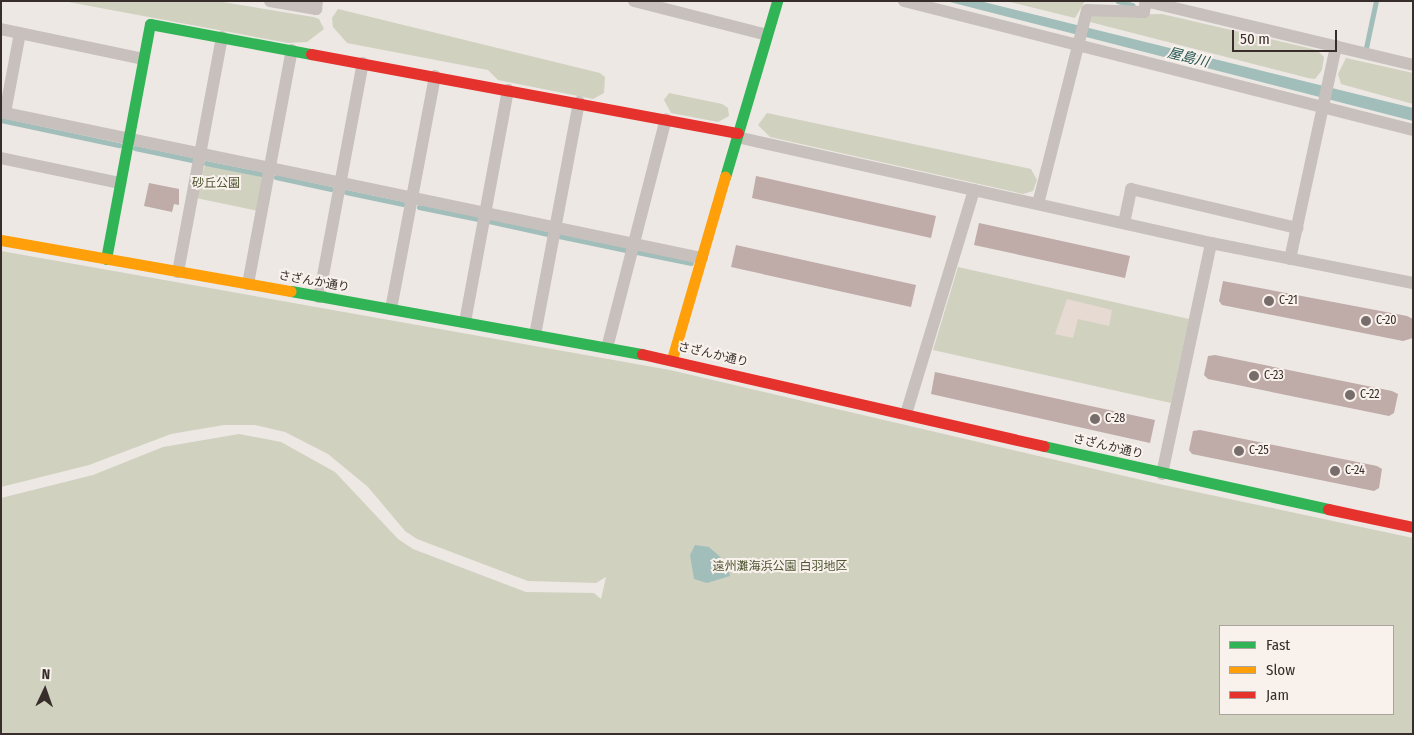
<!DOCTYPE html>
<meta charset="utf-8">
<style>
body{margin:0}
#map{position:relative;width:1414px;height:735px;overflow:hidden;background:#ede8e4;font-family:"Fira Sans Condensed","Noto Sans JP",sans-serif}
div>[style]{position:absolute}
.green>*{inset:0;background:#d0d1bf}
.plaza>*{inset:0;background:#e6dad2}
.water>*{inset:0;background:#a1beba}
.stream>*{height:4.5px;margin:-2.25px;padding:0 2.25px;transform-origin:2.25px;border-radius:2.25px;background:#a1beba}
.building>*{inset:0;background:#bfaba7}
.street>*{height:12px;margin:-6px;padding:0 6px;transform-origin:6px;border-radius:6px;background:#c7c0bc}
.fast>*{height:11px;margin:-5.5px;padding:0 5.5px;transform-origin:5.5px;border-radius:5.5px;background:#30b455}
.slow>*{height:11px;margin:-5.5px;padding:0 5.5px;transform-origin:5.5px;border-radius:5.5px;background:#ff9f0a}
.jam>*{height:11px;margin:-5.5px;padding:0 5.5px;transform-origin:5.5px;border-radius:5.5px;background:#e5322d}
.dots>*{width:14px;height:14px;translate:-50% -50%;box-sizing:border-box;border:2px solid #f9f1ec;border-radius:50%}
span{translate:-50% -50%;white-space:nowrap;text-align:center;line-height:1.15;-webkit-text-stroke:4px #f9f1ec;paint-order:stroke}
.park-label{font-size:12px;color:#4c5430}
.street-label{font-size:12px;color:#372d2b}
.poi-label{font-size:12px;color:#372d2b}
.left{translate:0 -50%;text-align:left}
.water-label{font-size:14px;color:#235652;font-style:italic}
.frame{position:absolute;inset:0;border:2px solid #372d2b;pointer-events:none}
.legend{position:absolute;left:1219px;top:625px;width:175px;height:90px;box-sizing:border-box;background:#f9f1ec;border:1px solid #aba39f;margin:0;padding:6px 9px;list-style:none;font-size:15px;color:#372d2b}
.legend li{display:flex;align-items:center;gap:10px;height:25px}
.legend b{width:25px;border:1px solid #aba39f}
.north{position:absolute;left:20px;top:665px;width:50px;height:50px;-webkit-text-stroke:4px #f9f1ec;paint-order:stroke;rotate:3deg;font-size:14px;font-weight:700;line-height:20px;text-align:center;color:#372d2b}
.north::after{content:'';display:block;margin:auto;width:18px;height:22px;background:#372d2b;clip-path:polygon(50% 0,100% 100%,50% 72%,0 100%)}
.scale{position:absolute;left:1232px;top:30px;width:105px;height:22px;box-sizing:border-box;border:2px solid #372d2b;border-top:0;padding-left:6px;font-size:15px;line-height:18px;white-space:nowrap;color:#372d2b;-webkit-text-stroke:4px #f9f1ec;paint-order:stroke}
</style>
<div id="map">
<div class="green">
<div style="clip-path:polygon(63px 1px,217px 1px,313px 17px,319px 19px,324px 29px,307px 42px,288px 43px)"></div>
<div style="clip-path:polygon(1006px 1px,1085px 1px,1075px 18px)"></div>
<div style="clip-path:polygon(338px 9px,600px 73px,605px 77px,604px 93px,593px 99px,498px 80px,488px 70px,347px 43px,333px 27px,332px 18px)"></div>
<div style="clip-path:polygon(1162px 14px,1317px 50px,1324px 57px,1322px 70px,1315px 79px,1308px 78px,1090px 22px,1091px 15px)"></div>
<div style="clip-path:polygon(1346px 58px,1413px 73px,1413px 104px,1341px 84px,1338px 74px)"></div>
<div style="clip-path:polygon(669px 93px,722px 104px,728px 108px,729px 116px,718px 122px,671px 113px,664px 100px)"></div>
<div style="clip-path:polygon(767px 113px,1031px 169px,1037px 180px,1033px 191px,1023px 194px,770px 137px,758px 125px)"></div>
<div style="clip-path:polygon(205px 165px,262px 177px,258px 211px,196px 198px)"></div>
<div style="clip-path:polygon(evenodd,1px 251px,670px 370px,1159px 484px,1413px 538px,1413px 734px,6px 734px,1px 732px,1px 498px,93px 475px,163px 447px,239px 434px,281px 442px,335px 472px,398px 539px,413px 549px,526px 592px,594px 593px,601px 599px,606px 577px,596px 583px,528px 581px,417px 539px,405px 531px,368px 487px,328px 454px,285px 432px,255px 425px,224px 425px,171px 434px,89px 465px,1px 487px,1px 251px,1220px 626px,1393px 626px,1393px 714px,1220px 714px,1220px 626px)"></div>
<div style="clip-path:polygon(958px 267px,1189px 319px,1171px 403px,933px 350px)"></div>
</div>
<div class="plaza">
<div style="clip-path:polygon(1067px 299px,1112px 310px,1109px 326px,1078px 319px,1073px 338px,1055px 334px)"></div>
</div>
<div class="water">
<div style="clip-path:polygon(946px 1px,980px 1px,1413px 108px,1413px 121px)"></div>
<div style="clip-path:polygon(695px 545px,709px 547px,727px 563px,730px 576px,707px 583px,694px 579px,690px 555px)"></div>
</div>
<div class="stream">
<div style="left:1118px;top:1px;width:15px;rotate:16deg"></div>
<div style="left:1366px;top:48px;width:48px;rotate:-78deg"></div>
<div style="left:1px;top:120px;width:121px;rotate:12deg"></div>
<div style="left:135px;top:148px;width:58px;rotate:11.9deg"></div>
<div style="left:206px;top:163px;width:56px;rotate:11.3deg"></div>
<div style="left:276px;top:177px;width:56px;rotate:12.3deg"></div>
<div style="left:346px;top:192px;width:58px;rotate:11.9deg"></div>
<div style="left:419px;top:207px;width:60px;rotate:11.5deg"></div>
<div style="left:489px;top:221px;width:60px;rotate:12.4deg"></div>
<div style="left:559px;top:236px;width:68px;rotate:11.8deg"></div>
<div style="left:637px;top:252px;width:55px;rotate:11.5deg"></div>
</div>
<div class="building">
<div style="clip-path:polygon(756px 176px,936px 216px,931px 238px,752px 198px)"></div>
<div style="clip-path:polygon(149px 183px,179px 189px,179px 205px,174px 204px,172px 212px,144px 206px)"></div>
<div style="clip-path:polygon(979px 223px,1130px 256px,1125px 278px,974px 245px)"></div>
<div style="clip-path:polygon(736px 245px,916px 285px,911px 307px,731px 267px)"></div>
<div style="clip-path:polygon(1223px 281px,1407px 316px,1413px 319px,1413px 338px,1403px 341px,1222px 305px,1219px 301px)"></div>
<div style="clip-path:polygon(1215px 355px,1392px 391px,1398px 394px,1394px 413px,1389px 416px,1208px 379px,1204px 375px,1208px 356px)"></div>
<div style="clip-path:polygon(935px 372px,1155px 420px,1150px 443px,931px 394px)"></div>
<div style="clip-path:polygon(1200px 430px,1377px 466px,1382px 469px,1379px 488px,1374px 491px,1192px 454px,1189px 450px,1193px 431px)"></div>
</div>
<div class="street">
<div style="left:270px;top:1px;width:47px;rotate:9.9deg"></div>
<div style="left:316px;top:9px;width:8px;rotate:-83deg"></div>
<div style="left:634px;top:1px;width:137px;rotate:14.3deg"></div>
<div style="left:904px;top:1px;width:525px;rotate:14.22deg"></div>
<div style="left:1145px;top:1px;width:276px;rotate:13.4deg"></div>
<div style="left:1px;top:29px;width:145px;rotate:11.9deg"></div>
<div style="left:1px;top:112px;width:716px;rotate:11.77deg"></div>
<div style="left:5px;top:113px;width:81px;rotate:-79.4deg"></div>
<div style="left:737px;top:137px;width:486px;rotate:12.6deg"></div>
<div style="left:1211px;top:243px;width:206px;rotate:11.2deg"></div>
<div style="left:1px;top:158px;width:122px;rotate:11.9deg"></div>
<div style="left:1038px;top:204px;width:200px;rotate:-75.8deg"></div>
<div style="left:1087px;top:10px;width:57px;rotate:2deg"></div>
<div style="left:1144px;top:12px;width:11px;rotate:-80deg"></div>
<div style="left:1124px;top:223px;width:35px;rotate:-78deg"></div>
<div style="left:1131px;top:189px;width:171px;rotate:13.2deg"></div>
<div style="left:1290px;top:259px;width:218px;rotate:-77.8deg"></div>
<div style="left:178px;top:272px;width:239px;rotate:-79.4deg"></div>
<div style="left:248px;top:284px;width:238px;rotate:-79.4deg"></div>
<div style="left:319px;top:297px;width:238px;rotate:-79.4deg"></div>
<div style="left:391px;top:309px;width:237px;rotate:-79.3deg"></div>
<div style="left:465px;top:322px;width:236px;rotate:-79.5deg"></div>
<div style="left:535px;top:335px;width:237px;rotate:-79.3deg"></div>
<div style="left:607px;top:348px;width:236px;rotate:-75.6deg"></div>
<div style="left:906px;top:414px;width:234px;rotate:-73.1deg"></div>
<div style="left:1162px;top:474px;width:236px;rotate:-78deg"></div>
</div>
<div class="fast">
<div style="left:725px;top:177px;width:184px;rotate:-73.5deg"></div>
<div style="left:106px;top:259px;width:239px;rotate:-79.4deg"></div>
<div style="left:150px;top:24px;width:164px;rotate:10.6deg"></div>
<div style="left:291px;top:291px;width:357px;rotate:10.2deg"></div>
<div style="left:1044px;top:446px;width:291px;rotate:12.5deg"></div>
</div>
<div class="slow">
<div style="left:1px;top:240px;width:294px;rotate:10deg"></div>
<div style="left:672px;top:359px;width:190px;rotate:-73.8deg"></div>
</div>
<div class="jam">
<div style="left:311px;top:54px;width:434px;rotate:10.5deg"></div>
<div style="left:642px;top:354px;width:412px;rotate:12.9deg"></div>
<div style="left:1328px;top:509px;width:87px;rotate:12deg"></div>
</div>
<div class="dots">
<div style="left:1269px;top:301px;background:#776e6c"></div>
<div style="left:1366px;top:321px;background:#776e6c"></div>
<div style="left:1254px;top:376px;background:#776e6c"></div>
<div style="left:1350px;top:395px;background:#776e6c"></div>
<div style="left:1095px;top:419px;background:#776e6c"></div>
<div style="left:1239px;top:451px;background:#776e6c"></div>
<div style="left:1335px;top:471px;background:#776e6c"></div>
</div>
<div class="park-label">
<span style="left:216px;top:184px">砂丘公園</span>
<span style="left:780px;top:567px">遠州灘海浜公園 白羽地区</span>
</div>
<div class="street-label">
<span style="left:314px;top:282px;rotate:10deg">さざんか通り</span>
<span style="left:713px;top:355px;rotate:13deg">さざんか通り</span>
<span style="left:1108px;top:447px;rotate:13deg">さざんか通り</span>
</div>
<div class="poi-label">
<span class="left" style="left:1279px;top:301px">C-21</span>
<span class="left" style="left:1376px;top:321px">C-20</span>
<span class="left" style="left:1264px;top:376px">C-23</span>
<span class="left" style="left:1360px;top:395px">C-22</span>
<span class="left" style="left:1105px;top:419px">C-28</span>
<span class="left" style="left:1249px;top:451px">C-25</span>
<span class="left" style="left:1345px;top:471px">C-24</span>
</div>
<div class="water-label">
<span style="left:1188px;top:58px;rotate:14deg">屋島川</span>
</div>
<div class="frame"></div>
<ul class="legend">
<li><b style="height:6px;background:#30b455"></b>Fast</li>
<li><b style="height:6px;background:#ff9f0a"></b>Slow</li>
<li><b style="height:6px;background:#e5322d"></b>Jam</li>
</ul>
<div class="north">N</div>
<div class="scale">50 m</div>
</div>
